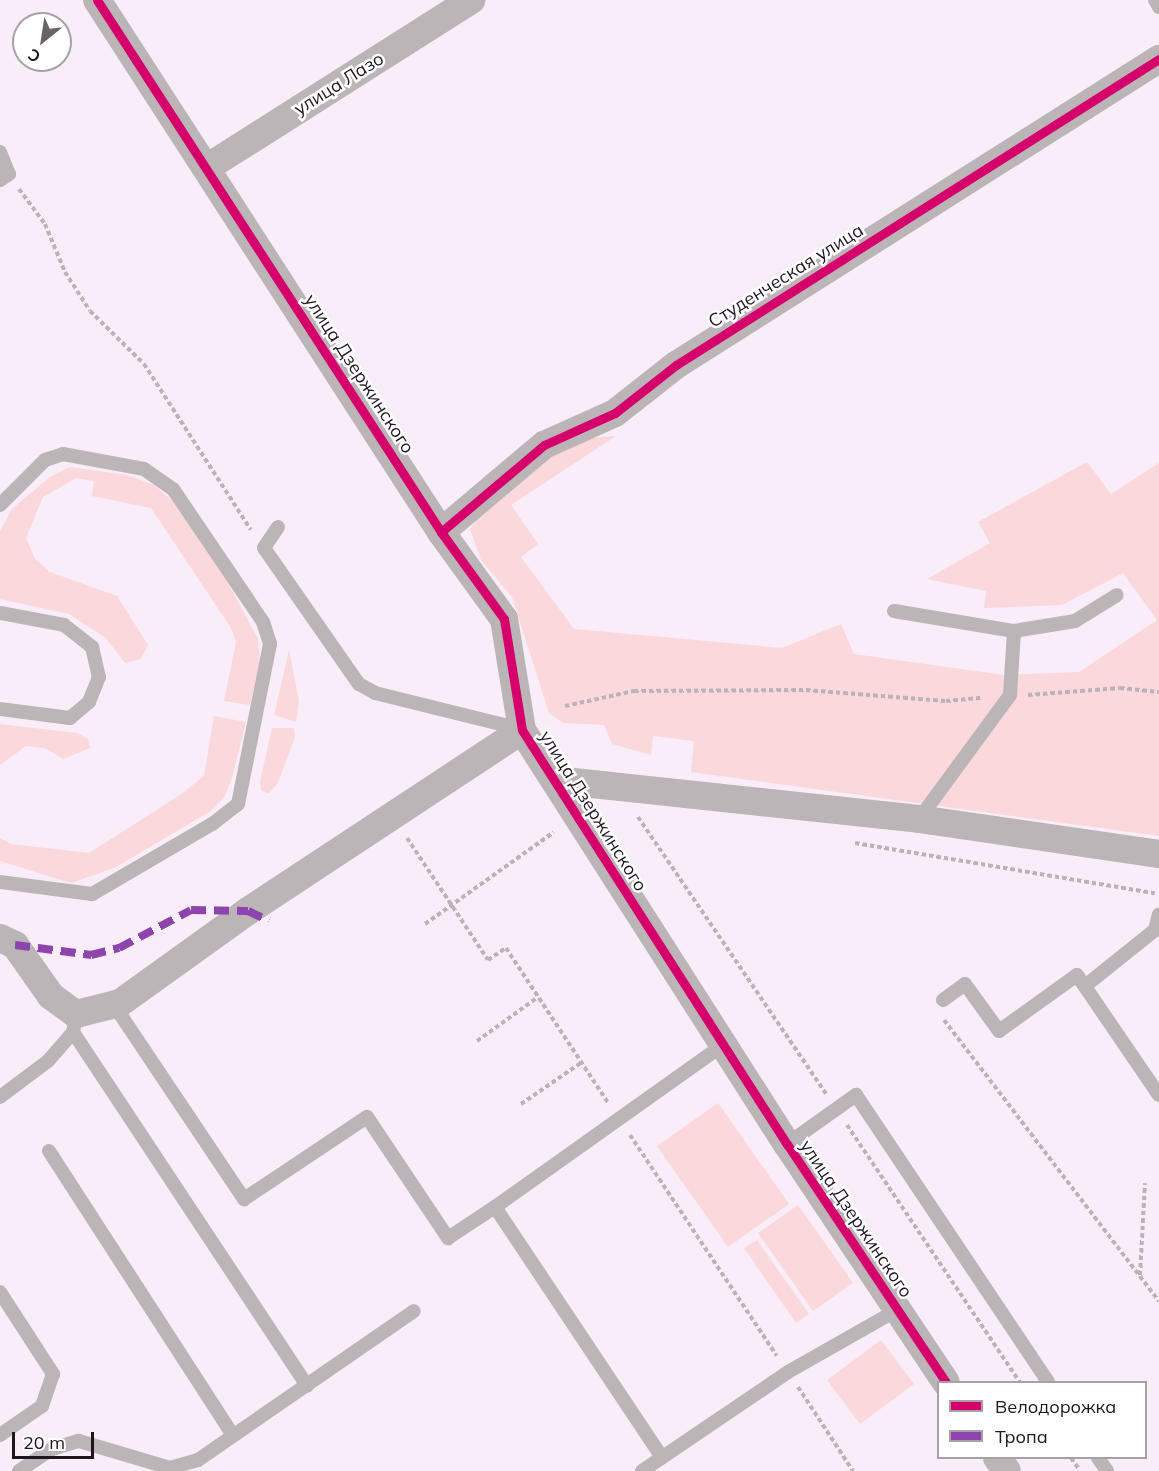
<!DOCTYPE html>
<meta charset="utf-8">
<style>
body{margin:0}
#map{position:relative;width:1159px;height:1471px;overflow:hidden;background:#f8edf8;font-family:Mulish,sans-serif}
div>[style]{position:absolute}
.green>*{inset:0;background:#fad8db}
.path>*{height:4px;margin-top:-2px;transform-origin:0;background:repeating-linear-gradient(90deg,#bab4b8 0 4.5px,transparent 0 7.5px)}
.service>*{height:14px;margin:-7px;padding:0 7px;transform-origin:7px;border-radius:7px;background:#bcb5b8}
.minor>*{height:28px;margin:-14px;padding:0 14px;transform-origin:14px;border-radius:14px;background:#bcb5b8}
.quiet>*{height:8px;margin-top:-4px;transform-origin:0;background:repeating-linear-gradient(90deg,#8e44ad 0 15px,transparent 0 23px)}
.cycleway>*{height:9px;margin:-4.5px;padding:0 4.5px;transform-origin:4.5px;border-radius:4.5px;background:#d6006c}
span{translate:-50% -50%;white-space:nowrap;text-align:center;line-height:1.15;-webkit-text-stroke:5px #fff;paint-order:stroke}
.street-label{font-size:18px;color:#1e151e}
.legend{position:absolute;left:937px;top:1381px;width:210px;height:78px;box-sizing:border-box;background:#fff;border:2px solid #a5a1a5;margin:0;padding:8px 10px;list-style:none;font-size:18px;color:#1e151e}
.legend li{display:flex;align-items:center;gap:12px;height:30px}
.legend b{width:30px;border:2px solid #a5a1a5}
.north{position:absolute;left:12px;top:12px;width:60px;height:60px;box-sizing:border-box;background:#fff;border:2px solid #a5a1a5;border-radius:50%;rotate:210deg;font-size:16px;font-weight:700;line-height:24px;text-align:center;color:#1e151e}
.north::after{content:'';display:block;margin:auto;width:21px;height:27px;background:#6a616a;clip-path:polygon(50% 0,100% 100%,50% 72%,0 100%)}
.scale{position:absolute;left:12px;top:1432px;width:82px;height:27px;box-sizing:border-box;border:3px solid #1e151e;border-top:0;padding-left:8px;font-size:18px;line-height:21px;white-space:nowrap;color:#1e151e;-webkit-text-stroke:4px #fff;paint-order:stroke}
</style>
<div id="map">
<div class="green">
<div style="clip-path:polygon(616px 436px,511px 505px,538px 544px,521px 557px,574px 629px,782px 648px,841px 624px,854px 654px,1004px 675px,1079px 672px,1157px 620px,1123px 573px,1062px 605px,984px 608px,986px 591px,927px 579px,990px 543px,978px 522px,1087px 462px,1111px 494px,1159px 463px,1159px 836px,691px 772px,694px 741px,653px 736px,651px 755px,612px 744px,604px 725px,563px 723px,549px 713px,512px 597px,481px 560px,470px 529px,490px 502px,549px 453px,580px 439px)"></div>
<div style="clip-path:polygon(70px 467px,127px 475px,154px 485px,176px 504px,227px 581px,258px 639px,260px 659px,250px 705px,224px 701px,236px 642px,231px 628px,151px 508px,92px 496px,94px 481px,76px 478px,43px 497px,26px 538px,35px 559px,50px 572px,117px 596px,148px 645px,141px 659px,125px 663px,106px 638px,69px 614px,0 599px,0 531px,12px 509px,50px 477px)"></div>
<div style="clip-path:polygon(289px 650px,299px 701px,296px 722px,274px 715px)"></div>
<div style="clip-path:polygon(214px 716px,246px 722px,232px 778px,225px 796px,211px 811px,114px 868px,71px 883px,0 861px,0 838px,11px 844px,89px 853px,180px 795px,204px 776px)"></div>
<div style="clip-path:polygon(0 724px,77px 733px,88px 739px,90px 748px,63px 759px,45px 748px,26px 746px,0 765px)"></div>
<div style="clip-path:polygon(272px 728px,294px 728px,295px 737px,278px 783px,268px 794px,261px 790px,260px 782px)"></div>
<div style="clip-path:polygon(718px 1103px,789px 1204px,728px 1247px,657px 1146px)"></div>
<div style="clip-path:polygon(798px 1205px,853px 1283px,813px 1311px,758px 1233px)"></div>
<div style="clip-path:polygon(757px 1240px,809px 1314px,796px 1323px,744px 1248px)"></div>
<div style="clip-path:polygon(881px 1340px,914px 1384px,860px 1424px,827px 1380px)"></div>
</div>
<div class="path">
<div style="left:19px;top:189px;width:44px;rotate:53.4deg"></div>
<div style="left:45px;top:224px;width:52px;rotate:67.4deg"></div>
<div style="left:65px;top:272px;width:46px;rotate:57.3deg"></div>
<div style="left:90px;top:311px;width:76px;rotate:44.5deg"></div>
<div style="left:144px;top:364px;width:197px;rotate:57.2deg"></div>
<div style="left:1028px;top:695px;width:92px;rotate:-4.4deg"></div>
<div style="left:1120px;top:688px;width:39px;rotate:6deg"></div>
<div style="left:565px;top:706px;width:71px;rotate:-12.3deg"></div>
<div style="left:634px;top:691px;width:172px;rotate:-0.3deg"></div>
<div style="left:806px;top:690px;width:140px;rotate:4.5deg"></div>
<div style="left:946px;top:701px;width:36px;rotate:-5deg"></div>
<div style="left:638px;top:817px;width:335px;rotate:55.8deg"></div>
<div style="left:407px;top:838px;width:146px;rotate:56.4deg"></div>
<div style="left:488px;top:960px;width:22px;rotate:-34deg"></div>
<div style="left:506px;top:948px;width:187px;rotate:56.6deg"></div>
<div style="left:855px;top:843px;width:304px;rotate:9.5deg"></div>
<div style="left:425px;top:924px;width:158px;rotate:-35.5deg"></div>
<div style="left:944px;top:1020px;width:354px;rotate:52.6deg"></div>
<div style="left:477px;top:1041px;width:75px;rotate:-35.8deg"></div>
<div style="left:521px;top:1104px;width:74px;rotate:-34.5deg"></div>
<div style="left:847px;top:1125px;width:310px;rotate:56.1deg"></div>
<div style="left:630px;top:1135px;width:265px;rotate:56.4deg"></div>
<div style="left:1140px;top:1275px;width:92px;rotate:-86.9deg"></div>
<div style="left:798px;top:1387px;width:100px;rotate:56.8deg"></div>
<div style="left:1071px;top:1458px;width:14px;rotate:54deg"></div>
</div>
<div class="service">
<div style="left:1155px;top:0;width:8px;rotate:60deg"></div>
<div style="left:0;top:152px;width:24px;rotate:68deg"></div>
<div style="left:9px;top:174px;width:11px;rotate:146deg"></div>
<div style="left:0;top:505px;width:64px;rotate:-45deg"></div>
<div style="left:45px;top:460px;width:19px;rotate:-18deg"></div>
<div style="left:63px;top:454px;width:82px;rotate:10.5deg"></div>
<div style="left:144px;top:469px;width:35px;rotate:35deg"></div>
<div style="left:173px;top:489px;width:161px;rotate:55.9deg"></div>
<div style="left:263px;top:622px;width:23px;rotate:72deg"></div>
<div style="left:270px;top:644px;width:163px;rotate:101.3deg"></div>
<div style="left:238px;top:804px;width:33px;rotate:142deg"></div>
<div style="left:212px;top:824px;width:139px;rotate:149.7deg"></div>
<div style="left:92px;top:894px;width:93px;rotate:-172.6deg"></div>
<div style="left:278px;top:527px;width:25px;rotate:124deg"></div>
<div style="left:264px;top:548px;width:166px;rotate:55.1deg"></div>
<div style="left:359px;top:684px;width:18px;rotate:29deg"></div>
<div style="left:375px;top:693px;width:149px;rotate:13.9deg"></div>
<div style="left:894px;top:611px;width:122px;rotate:9.5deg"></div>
<div style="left:1014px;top:631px;width:62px;rotate:-9.3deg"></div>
<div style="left:1075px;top:621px;width:49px;rotate:-31.8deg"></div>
<div style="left:0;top:613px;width:65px;rotate:10.6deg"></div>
<div style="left:64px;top:625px;width:36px;rotate:38deg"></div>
<div style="left:92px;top:647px;width:31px;rotate:77deg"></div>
<div style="left:99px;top:677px;width:27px;rotate:112deg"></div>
<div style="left:89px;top:702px;width:25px;rotate:140deg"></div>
<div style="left:70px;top:718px;width:71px;rotate:-172.7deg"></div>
<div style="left:919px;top:819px;width:154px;rotate:-53.7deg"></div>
<div style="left:1010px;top:695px;width:64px;rotate:-86.4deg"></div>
<div style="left:1085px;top:986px;width:90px;rotate:-38.7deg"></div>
<div style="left:1155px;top:930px;width:16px;rotate:-76deg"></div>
<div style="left:943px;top:1000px;width:27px;rotate:-36deg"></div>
<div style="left:965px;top:984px;width:58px;rotate:54.1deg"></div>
<div style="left:999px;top:1031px;width:96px;rotate:-35.7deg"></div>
<div style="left:1077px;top:975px;width:145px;rotate:55.7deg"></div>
<div style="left:114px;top:1005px;width:234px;rotate:56.2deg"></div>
<div style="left:244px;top:1199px;width:148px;rotate:-33.7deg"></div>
<div style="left:367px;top:1117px;width:146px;rotate:56.2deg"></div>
<div style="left:448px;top:1238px;width:56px;rotate:-33.4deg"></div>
<div style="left:495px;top:1207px;width:301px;rotate:56.3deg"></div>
<div style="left:76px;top:1014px;width:18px;rotate:99deg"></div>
<div style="left:73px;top:1032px;width:424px;rotate:56.5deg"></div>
<div style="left:0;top:1097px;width:60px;rotate:-36.9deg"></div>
<div style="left:48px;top:1061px;width:38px;rotate:-49deg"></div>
<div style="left:787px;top:1144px;width:85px;rotate:-35.4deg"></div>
<div style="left:856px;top:1095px;width:345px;rotate:56.2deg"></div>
<div style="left:49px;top:1151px;width:338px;rotate:57.1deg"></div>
<div style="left:495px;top:1207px;width:280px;rotate:-35.4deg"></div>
<div style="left:0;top:1292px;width:98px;rotate:57.1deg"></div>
<div style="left:53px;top:1374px;width:34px;rotate:109deg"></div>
<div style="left:42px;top:1406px;width:51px;rotate:145.4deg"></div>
<div style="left:1098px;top:1458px;width:16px;rotate:55deg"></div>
<div style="left:19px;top:1471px;width:40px;rotate:-34deg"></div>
<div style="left:52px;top:1449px;width:28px;rotate:-17deg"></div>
<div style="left:79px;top:1441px;width:95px;rotate:16.5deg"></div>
<div style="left:170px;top:1468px;width:29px;rotate:-16deg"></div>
<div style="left:198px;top:1460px;width:262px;rotate:-34.6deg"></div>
<div style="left:642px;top:1471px;width:176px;rotate:-34.1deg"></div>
<div style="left:788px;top:1372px;width:125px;rotate:-29.6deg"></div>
</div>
<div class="minor">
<div style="left:97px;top:0;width:634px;rotate:57.11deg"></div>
<div style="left:441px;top:532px;width:107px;rotate:54.1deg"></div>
<div style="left:504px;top:619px;width:112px;rotate:80.8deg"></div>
<div style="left:522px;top:730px;width:492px;rotate:57.4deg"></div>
<div style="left:787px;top:1144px;width:286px;rotate:56.3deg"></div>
<div style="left:208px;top:167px;width:312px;rotate:-32.4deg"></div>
<div style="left:441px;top:532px;width:135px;rotate:-40.2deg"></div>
<div style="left:544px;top:445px;width:78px;rotate:-24.3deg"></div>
<div style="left:615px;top:413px;width:78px;rotate:-38.2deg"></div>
<div style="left:676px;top:365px;width:572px;rotate:-32.36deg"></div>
<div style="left:555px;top:780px;width:366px;rotate:6.1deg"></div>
<div style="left:919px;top:819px;width:243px;rotate:8.3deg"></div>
<div style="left:0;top:938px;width:17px;rotate:25deg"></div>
<div style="left:15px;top:945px;width:62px;rotate:54.8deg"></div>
<div style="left:51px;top:996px;width:31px;rotate:36deg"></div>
<div style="left:76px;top:1014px;width:45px;rotate:-14deg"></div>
<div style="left:120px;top:1003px;width:158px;rotate:-35.7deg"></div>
<div style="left:248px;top:911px;width:328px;rotate:-33.4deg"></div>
<div style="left:997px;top:1458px;width:16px;rotate:52deg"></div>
</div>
<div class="quiet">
<div style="left:15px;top:945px;width:77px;rotate:7.5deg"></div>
<div style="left:91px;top:955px;width:29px;rotate:-14deg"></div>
<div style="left:119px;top:948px;width:81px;rotate:-27.8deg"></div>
<div style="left:191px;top:910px;width:57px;rotate:1deg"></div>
<div style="left:248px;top:911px;width:23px;rotate:25deg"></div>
</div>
<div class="cycleway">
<div style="left:97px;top:0;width:634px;rotate:57.11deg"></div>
<div style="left:441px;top:532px;width:107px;rotate:54.1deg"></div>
<div style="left:504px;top:619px;width:112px;rotate:80.8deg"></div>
<div style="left:522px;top:730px;width:492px;rotate:57.4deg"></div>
<div style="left:787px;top:1144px;width:286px;rotate:56.3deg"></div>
<div style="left:441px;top:532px;width:135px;rotate:-40.2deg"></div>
<div style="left:544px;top:445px;width:78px;rotate:-24.3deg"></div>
<div style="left:615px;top:413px;width:78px;rotate:-38.2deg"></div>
<div style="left:676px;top:365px;width:572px;rotate:-32.36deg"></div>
</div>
<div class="street-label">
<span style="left:339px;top:84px;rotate:-32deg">улица Лазо</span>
<span style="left:786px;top:276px;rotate:-32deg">Студенческая улица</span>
<span style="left:359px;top:374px;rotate:57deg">улица Дзержинского</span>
<span style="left:593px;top:811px;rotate:58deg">улица Дзержинского</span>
<span style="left:856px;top:1219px;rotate:56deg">улица Дзержинского</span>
</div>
<ul class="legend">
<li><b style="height:8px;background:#d6006c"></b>Велодорожка</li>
<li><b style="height:8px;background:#8e44ad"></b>Тропа</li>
</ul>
<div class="north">С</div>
<div class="scale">20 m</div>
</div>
